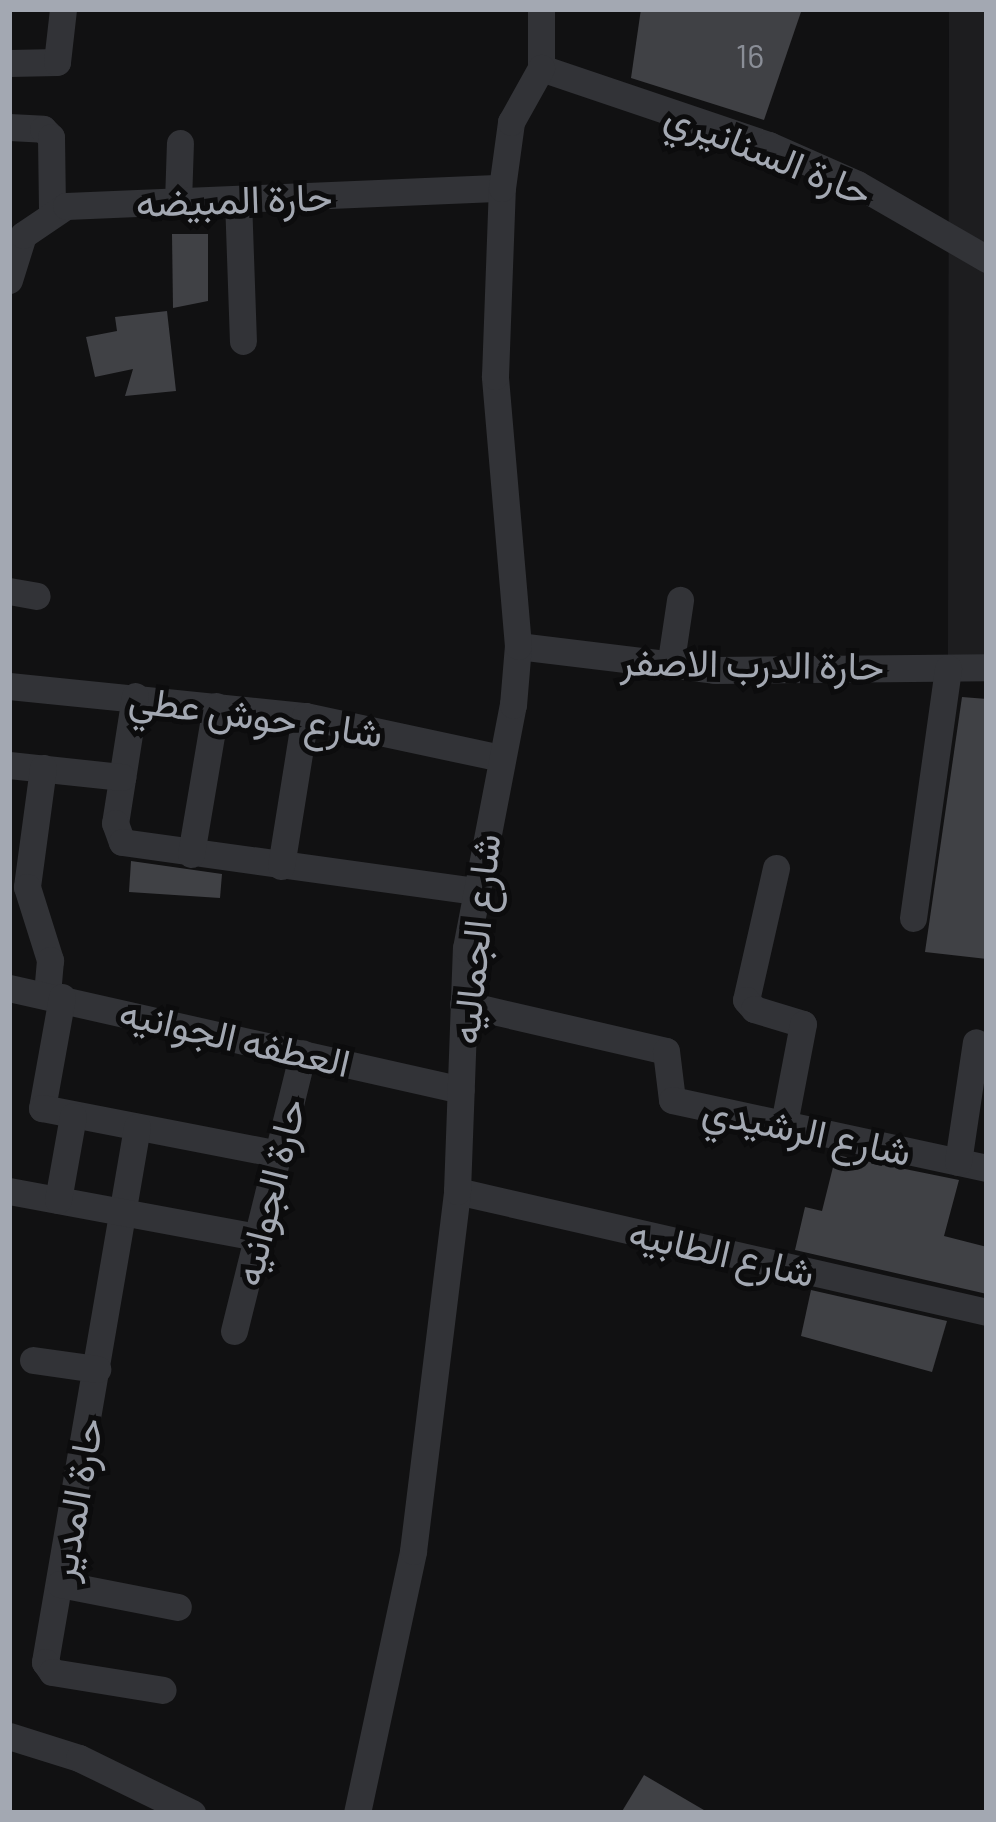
<!DOCTYPE html>
<meta charset="utf-8">
<style>
body{margin:0}
#map{position:relative;width:996px;height:1822px;overflow:hidden;background:#111112;font-family:Barlow,Vazirmatn,sans-serif}
div>[style]{position:absolute}
.built>*{inset:0;background:#1d1d1f}
.building>*{inset:0;background:#404145}
.street>*{height:27px;margin:-13.5px;padding:0 13.5px;transform-origin:13.5px;border-radius:13.5px;background:#323337}
span{translate:-50% -50%;white-space:nowrap;text-align:center;line-height:1.15;-webkit-text-stroke:10px #0c0c0d;paint-order:stroke}
.number-label{font-size:33px;color:#8a8e97}
.number-label span{-webkit-text-stroke-width:0}
.street-label{font-size:39px;color:#a3a8b2}
.frame{position:absolute;inset:0;border:12px solid #a3a8b2;pointer-events:none}
</style>
<div id="map">
<div class="built">
<div style="clip-path:polygon(949px 9px,987px 9px,987px 665px,948px 666px)"></div>
</div>
<div class="building">
<div style="clip-path:polygon(641px 9px,802px 9px,764px 120px,631px 78px)"></div>
<div style="clip-path:polygon(172px 234px,208px 234px,208px 301px,173px 308px)"></div>
<div style="clip-path:polygon(167px 311px,176px 391px,125px 396px,133px 369px,95px 377px,86px 337px,117px 331px,115px 317px)"></div>
<div style="clip-path:polygon(962px 697px,987px 699px,987px 959px,925px 952px)"></div>
<div style="clip-path:polygon(131px 861px,222px 874px,220px 898px,129px 892px)"></div>
<div style="clip-path:polygon(836px 1155px,959px 1180px,944px 1236px,987px 1247px,987px 1294px,795px 1250px,805px 1207px,822px 1211px)"></div>
<div style="clip-path:polygon(811px 1290px,947px 1321px,932px 1372px,801px 1336px)"></div>
<div style="clip-path:polygon(644px 1775px,709px 1813px,621px 1813px)"></div>
</div>
<div class="street">
<div style="left:9px;top:63px;width:48px;rotate:-1.2deg"></div>
<div style="left:57px;top:62px;width:53px;rotate:-83.5deg"></div>
<div style="left:541px;top:68px;width:241px;rotate:18.7deg"></div>
<div style="left:769px;top:145px;width:96px;rotate:23.9deg"></div>
<div style="left:857px;top:184px;width:150px;rotate:30deg"></div>
<div style="left:541px;top:68px;width:59px;rotate:-90deg"></div>
<div style="left:9px;top:127px;width:34px;rotate:3deg"></div>
<div style="left:43px;top:129px;width:11px;rotate:45deg"></div>
<div style="left:51px;top:137px;width:73px;rotate:89.2deg"></div>
<div style="left:238px;top:199px;width:142px;rotate:88deg"></div>
<div style="left:178px;top:202px;width:59px;rotate:-88.1deg"></div>
<div style="left:9px;top:280px;width:47px;rotate:-72.7deg"></div>
<div style="left:23px;top:235px;width:52px;rotate:-34deg"></div>
<div style="left:66px;top:206px;width:436px;rotate:-2.4deg"></div>
<div style="left:9px;top:591px;width:28px;rotate:10deg"></div>
<div style="left:518px;top:646px;width:198px;rotate:6.9deg"></div>
<div style="left:715px;top:670px;width:272px;rotate:-0.6deg"></div>
<div style="left:670px;top:667px;width:68px;rotate:-81.5deg"></div>
<div style="left:9px;top:686px;width:298px;rotate:5.8deg"></div>
<div style="left:305px;top:716px;width:200px;rotate:12.1deg"></div>
<div style="left:135px;top:696px;width:129px;rotate:98.9deg"></div>
<div style="left:115px;top:823px;width:20px;rotate:70deg"></div>
<div style="left:122px;top:842px;width:354px;rotate:7.9deg"></div>
<div style="left:9px;top:765px;width:114px;rotate:6.1deg"></div>
<div style="left:43px;top:768px;width:120px;rotate:97.7deg"></div>
<div style="left:27px;top:887px;width:77px;rotate:72.5deg"></div>
<div style="left:50px;top:960px;width:33px;rotate:95deg"></div>
<div style="left:191px;top:854px;width:150px;rotate:-80.4deg"></div>
<div style="left:281px;top:866px;width:152px;rotate:-80.9deg"></div>
<div style="left:776px;top:868px;width:135px;rotate:102.8deg"></div>
<div style="left:746px;top:1000px;width:12px;rotate:48deg"></div>
<div style="left:754px;top:1009px;width:51px;rotate:17deg"></div>
<div style="left:803px;top:1024px;width:102px;rotate:100.8deg"></div>
<div style="left:913px;top:918px;width:252px;rotate:-82deg"></div>
<div style="left:9px;top:988px;width:463px;rotate:12.7deg"></div>
<div style="left:62px;top:997px;width:113px;rotate:100.2deg"></div>
<div style="left:42px;top:1108px;width:240px;rotate:11deg"></div>
<div style="left:463px;top:1004px;width:208px;rotate:13deg"></div>
<div style="left:666px;top:1051px;width:49px;rotate:83deg"></div>
<div style="left:672px;top:1100px;width:322px;rotate:12.2deg"></div>
<div style="left:137px;top:1127px;width:543px;rotate:99.76deg"></div>
<div style="left:45px;top:1662px;width:12px;rotate:55deg"></div>
<div style="left:52px;top:1672px;width:112px;rotate:9.2deg"></div>
<div style="left:958px;top:1162px;width:121px;rotate:-81.5deg"></div>
<div style="left:9px;top:1191px;width:253px;rotate:10.5deg"></div>
<div style="left:457px;top:1191px;width:544px;rotate:12.86deg"></div>
<div style="left:58px;top:1200px;width:85px;rotate:-79.9deg"></div>
<div style="left:234px;top:1331px;width:286px;rotate:-76.1deg"></div>
<div style="left:33px;top:1360px;width:65px;rotate:8deg"></div>
<div style="left:60px;top:1584px;width:120px;rotate:11deg"></div>
<div style="left:9px;top:1736px;width:73px;rotate:17.4deg"></div>
<div style="left:79px;top:1758px;width:126px;rotate:26deg"></div>
<div style="left:357px;top:1813px;width:268px;rotate:-77.9deg"></div>
<div style="left:413px;top:1551px;width:363px;rotate:-83deg"></div>
<div style="left:457px;top:1191px;width:243px;rotate:-87.9deg"></div>
<div style="left:466px;top:948px;width:248px;rotate:-79.1deg"></div>
<div style="left:513px;top:705px;width:59px;rotate:-85.2deg"></div>
<div style="left:518px;top:646px;width:271px;rotate:-94.9deg"></div>
<div style="left:495px;top:376px;width:188px;rotate:-87.9deg"></div>
<div style="left:502px;top:188px;width:67px;rotate:-82.2deg"></div>
<div style="left:511px;top:122px;width:62px;rotate:-60.9deg"></div>
</div>
<div class="number-label">
<span style="left:750px;top:56px">16</span>
</div>
<div class="street-label">
<span style="left:769px;top:153px;rotate:22deg">حارة السنانيري</span>
<span style="left:234px;top:199px;rotate:-2deg">حارة المبيضه</span>
<span style="left:752px;top:663px;rotate:1deg">حارة الدرب الاصفر</span>
<span style="left:256px;top:715px;rotate:8deg">شارع حوش عطي</span>
<span style="left:475px;top:939px;rotate:-84deg">شارع الجماليه</span>
<span style="left:235px;top:1037px;rotate:13deg">العطفه الجوانيه</span>
<span style="left:807px;top:1130px;rotate:12deg">شارع الرشيدي</span>
<span style="left:269px;top:1192px;rotate:-76deg">حارة الجوانيه</span>
<span style="left:722px;top:1252px;rotate:13deg">شارع الطابيه</span>
<span style="left:75px;top:1499px;rotate:-80deg">حارة المدير</span>
</div>
<div class="frame"></div>
</div>
